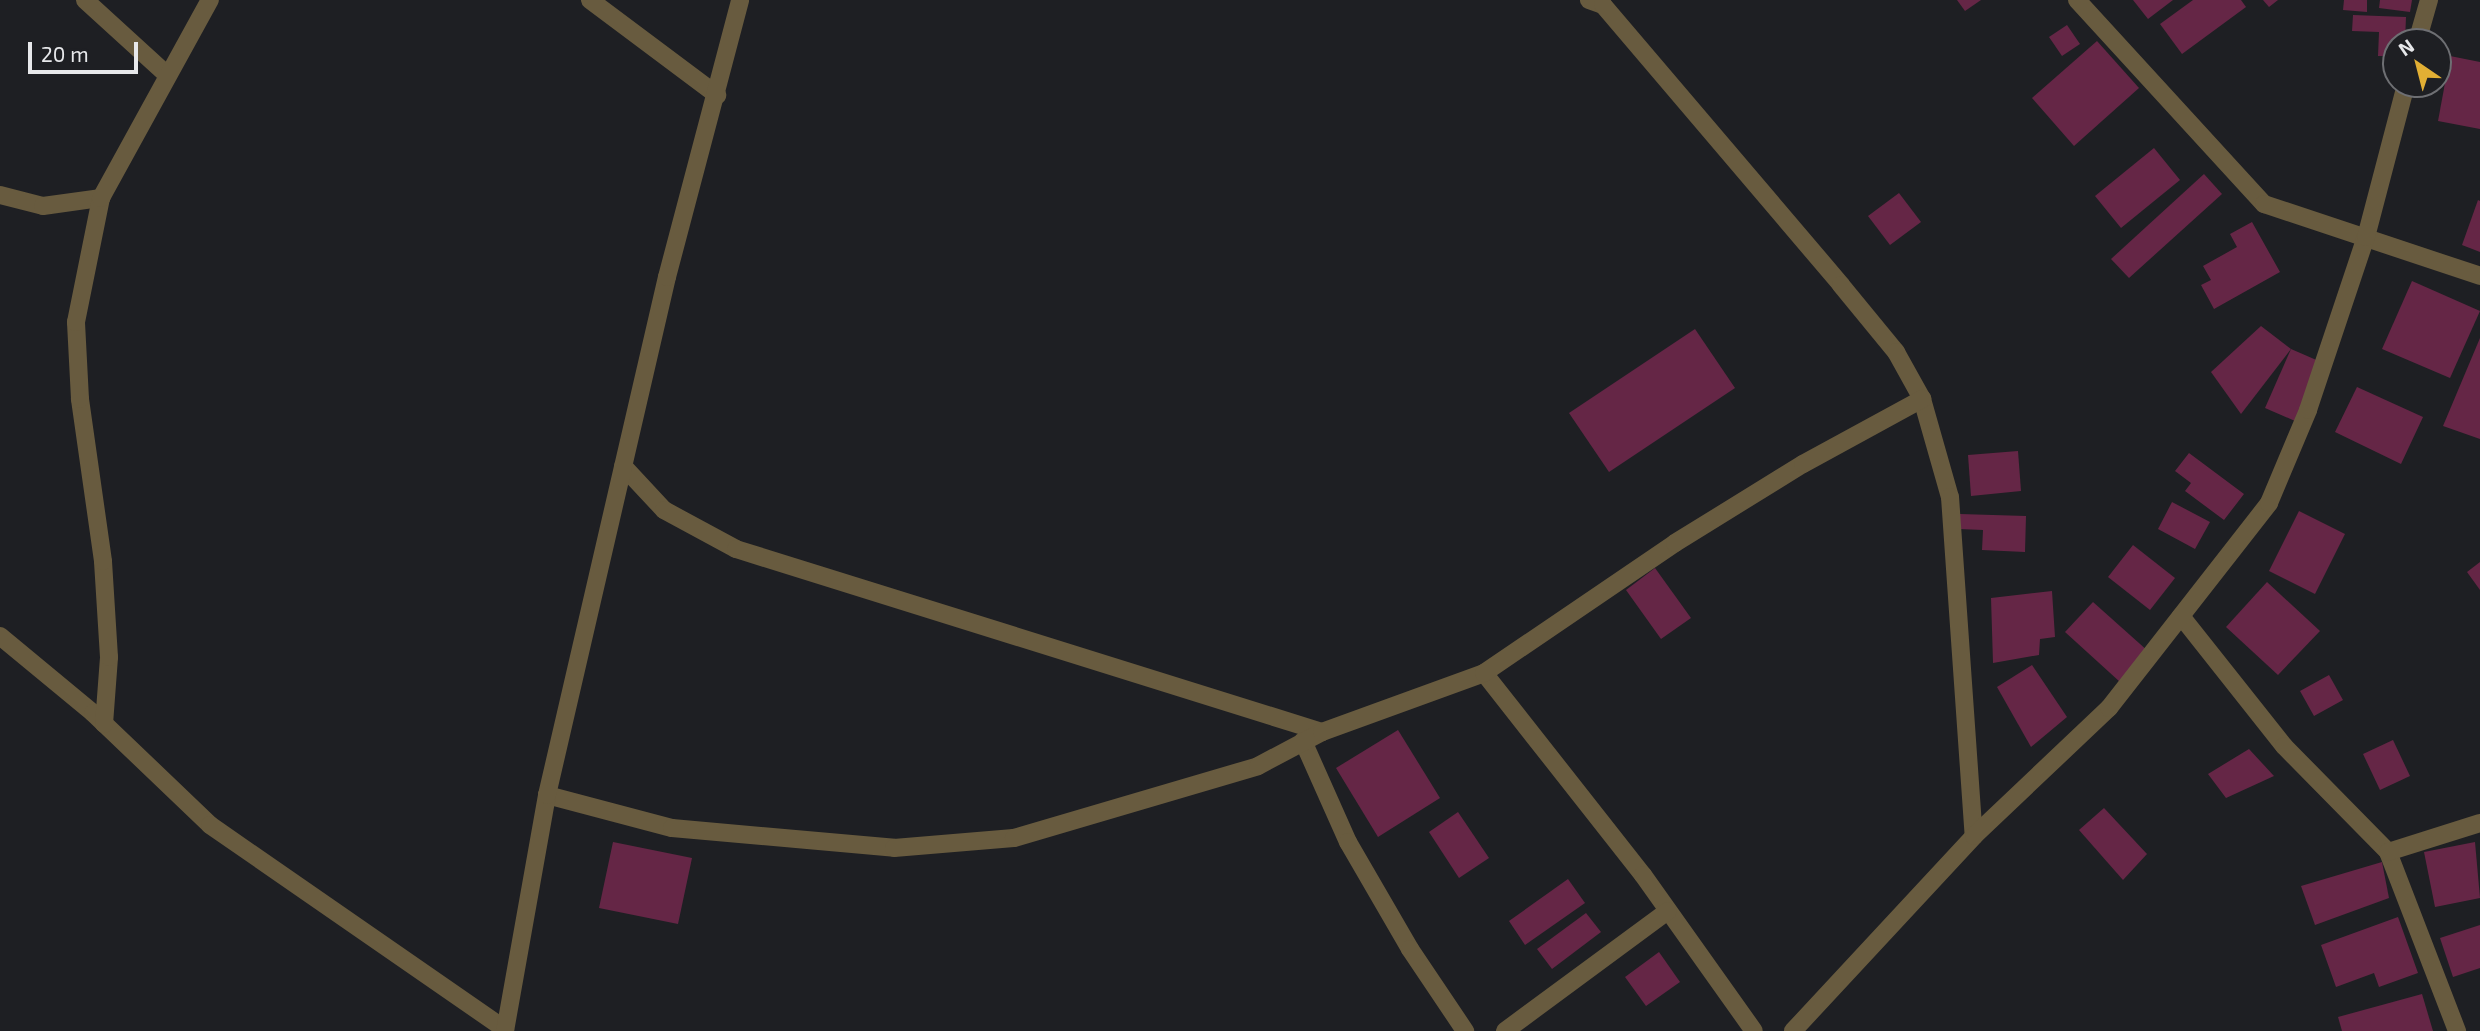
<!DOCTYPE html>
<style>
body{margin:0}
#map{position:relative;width:2480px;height:1031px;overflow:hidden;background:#1e1f23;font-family:"Exo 2",sans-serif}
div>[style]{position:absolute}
.building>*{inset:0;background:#652646}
.minor>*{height:18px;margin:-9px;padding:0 9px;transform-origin:9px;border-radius:9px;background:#685b3f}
span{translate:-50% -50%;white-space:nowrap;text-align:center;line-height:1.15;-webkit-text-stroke:7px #1e1f23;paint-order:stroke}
.north{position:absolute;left:2382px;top:28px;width:70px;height:70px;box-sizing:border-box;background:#1e1f23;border:2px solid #6e6f73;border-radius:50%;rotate:325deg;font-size:19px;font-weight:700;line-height:28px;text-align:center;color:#e7e8eb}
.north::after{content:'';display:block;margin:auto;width:24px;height:32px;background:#e2af34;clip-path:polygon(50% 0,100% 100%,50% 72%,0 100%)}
.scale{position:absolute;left:28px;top:42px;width:110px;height:32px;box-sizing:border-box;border:4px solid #e7e8eb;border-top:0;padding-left:9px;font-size:21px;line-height:24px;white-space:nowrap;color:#e7e8eb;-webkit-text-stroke:5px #1e1f23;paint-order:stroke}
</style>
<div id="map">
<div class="building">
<div style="clip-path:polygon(1957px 0,1981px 0,1965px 11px)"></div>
<div style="clip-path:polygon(2133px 0,2173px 0,2148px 19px)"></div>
<div style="clip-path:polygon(2193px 0,2241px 0,2246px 7px,2182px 54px,2160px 24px)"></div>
<div style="clip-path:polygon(2263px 0,2278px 0,2269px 7px)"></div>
<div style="clip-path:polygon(2344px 0,2367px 0,2367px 12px,2343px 10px)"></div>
<div style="clip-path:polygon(2380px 0,2412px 0,2410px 12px,2379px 8px)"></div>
<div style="clip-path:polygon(2353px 15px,2406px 17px,2405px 42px,2396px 42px,2396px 56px,2378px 56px,2379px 32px,2352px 31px)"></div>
<div style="clip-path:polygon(2067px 25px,2080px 44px,2062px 56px,2049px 37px)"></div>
<div style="clip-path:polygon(2097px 41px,2139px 88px,2074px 146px,2032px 98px)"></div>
<div style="clip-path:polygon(2450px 56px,2480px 62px,2480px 129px,2438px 121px)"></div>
<div style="clip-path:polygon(2154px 148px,2180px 180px,2121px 228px,2095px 196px)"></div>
<div style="clip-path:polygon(2204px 174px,2222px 194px,2129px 278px,2111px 259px)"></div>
<div style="clip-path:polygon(1899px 193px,1921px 222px,1890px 245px,1868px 216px)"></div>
<div style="clip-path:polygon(2478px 200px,2480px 201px,2480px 252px,2462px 245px)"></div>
<div style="clip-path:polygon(2252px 222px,2280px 272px,2214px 309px,2201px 285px,2211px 280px,2203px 266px,2237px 247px,2230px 234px)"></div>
<div style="clip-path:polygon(2412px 281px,2480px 311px,2450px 378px,2382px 349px)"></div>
<div style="clip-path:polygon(2261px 326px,2291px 349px,2241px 414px,2211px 372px)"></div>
<div style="clip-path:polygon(1695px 329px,1735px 388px,1609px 472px,1569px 413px)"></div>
<div style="clip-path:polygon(2480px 338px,2480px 439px,2443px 426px)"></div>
<div style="clip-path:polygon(2291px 349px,2321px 362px,2295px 421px,2265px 408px)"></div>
<div style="clip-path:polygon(2357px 387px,2423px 417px,2401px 464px,2335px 432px)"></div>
<div style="clip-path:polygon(2018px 451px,2021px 491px,1971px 496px,1968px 455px)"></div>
<div style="clip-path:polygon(2189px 453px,2244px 494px,2224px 520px,2185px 491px,2191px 483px,2175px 471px)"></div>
<div style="clip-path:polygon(2172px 502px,2210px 522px,2195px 549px,2158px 529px)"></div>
<div style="clip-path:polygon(2299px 511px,2345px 534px,2315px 594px,2269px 571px)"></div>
<div style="clip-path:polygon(1960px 514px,2026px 516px,2025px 552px,1982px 550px,1983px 530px,1959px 529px)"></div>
<div style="clip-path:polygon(2133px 545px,2175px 578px,2150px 610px,2108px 577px)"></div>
<div style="clip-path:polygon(2480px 562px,2480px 590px,2467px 572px)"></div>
<div style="clip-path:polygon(1655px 568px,1691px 618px,1661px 639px,1626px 590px)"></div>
<div style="clip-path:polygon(2267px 582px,2320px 631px,2278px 675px,2226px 627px)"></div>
<div style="clip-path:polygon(2052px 591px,2055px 637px,2040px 639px,2039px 655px,1993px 663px,1991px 598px)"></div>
<div style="clip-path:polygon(2093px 602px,2149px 652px,2120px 682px,2065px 632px)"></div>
<div style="clip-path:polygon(2032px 665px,2067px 717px,2031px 747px,1997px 687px)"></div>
<div style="clip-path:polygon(2329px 675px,2343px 700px,2314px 716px,2300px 691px)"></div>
<div style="clip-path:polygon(1398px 730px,1440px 798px,1378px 837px,1336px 768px)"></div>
<div style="clip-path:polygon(2393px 740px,2410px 776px,2380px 790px,2363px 754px)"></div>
<div style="clip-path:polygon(2249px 749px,2274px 776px,2226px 798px,2208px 774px)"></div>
<div style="clip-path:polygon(2104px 808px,2147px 854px,2123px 880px,2079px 830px)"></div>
<div style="clip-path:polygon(1458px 812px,1489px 858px,1459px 878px,1429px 832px)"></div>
<div style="clip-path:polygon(613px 842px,692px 858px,678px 924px,599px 908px)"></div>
<div style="clip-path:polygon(2475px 842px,2480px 898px,2435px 907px,2424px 852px)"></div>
<div style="clip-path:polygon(2382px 862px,2389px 898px,2315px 925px,2301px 886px)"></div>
<div style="clip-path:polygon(1568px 879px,1585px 903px,1525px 945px,1509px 921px)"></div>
<div style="clip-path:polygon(1586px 913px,1601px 932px,1552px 969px,1537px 949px)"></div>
<div style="clip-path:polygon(2398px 917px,2418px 973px,2379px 987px,2374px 973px,2336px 987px,2321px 945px)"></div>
<div style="clip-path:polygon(2480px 925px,2480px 968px,2453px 977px,2440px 938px)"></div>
<div style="clip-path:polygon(1659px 952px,1680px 982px,1646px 1006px,1625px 977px)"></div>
<div style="clip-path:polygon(2422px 994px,2433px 1031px,2342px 1031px,2338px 1017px)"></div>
</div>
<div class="minor">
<div style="left:85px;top:0;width:110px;rotate:42.4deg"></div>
<div style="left:590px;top:0;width:159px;rotate:36.8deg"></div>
<div style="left:1589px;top:0;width:15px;rotate:20deg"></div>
<div style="left:1603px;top:5px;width:367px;rotate:49.6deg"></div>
<div style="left:1841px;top:285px;width:87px;rotate:50.6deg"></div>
<div style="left:1896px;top:352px;width:54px;rotate:61deg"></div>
<div style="left:1922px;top:399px;width:102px;rotate:74.1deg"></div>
<div style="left:1950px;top:497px;width:340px;rotate:86deg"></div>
<div style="left:2077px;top:0;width:277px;rotate:47.5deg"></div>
<div style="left:2264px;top:204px;width:228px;rotate:18.4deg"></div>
<div style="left:2417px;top:42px;width:44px;rotate:-74.1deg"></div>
<div style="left:0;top:195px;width:44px;rotate:14.3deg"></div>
<div style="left:43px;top:206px;width:59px;rotate:-7.9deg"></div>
<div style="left:623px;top:466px;width:60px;rotate:47deg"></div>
<div style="left:664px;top:510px;width:82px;rotate:28.4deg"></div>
<div style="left:736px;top:549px;width:614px;rotate:17.34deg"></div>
<div style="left:2181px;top:616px;width:166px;rotate:51.6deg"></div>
<div style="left:2284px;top:746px;width:148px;rotate:45.5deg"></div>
<div style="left:2388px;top:852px;width:192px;rotate:68.9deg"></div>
<div style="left:0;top:636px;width:121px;rotate:39.6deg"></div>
<div style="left:93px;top:713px;width:162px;rotate:43.7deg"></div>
<div style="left:210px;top:825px;width:359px;rotate:34.7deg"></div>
<div style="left:1484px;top:673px;width:257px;rotate:51.8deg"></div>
<div style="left:1643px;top:875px;width:191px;rotate:54.6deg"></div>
<div style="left:104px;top:724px;width:67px;rotate:-85.7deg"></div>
<div style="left:109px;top:657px;width:96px;rotate:-93.6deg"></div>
<div style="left:103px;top:561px;width:164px;rotate:-98.1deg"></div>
<div style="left:80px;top:399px;width:77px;rotate:-93deg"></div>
<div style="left:76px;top:322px;width:126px;rotate:-78.6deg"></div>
<div style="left:101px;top:198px;width:226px;rotate:-61.2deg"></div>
<div style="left:1303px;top:741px;width:111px;rotate:66deg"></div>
<div style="left:1348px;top:842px;width:124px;rotate:59.9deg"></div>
<div style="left:1410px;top:949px;width:99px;rotate:56.1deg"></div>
<div style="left:547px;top:795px;width:129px;rotate:14.8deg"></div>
<div style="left:672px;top:828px;width:223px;rotate:5.1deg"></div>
<div style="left:894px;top:848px;width:120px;rotate:-4.8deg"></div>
<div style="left:1014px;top:838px;width:254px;rotate:-16.4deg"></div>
<div style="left:1258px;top:766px;width:72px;rotate:-28deg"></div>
<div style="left:1322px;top:732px;width:172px;rotate:-20deg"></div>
<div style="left:1484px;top:673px;width:231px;rotate:-34.2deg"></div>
<div style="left:1675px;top:543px;width:150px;rotate:-31.7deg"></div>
<div style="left:1803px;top:464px;width:136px;rotate:-28.6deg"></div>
<div style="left:2388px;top:852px;width:96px;rotate:-17.5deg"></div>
<div style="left:505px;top:1031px;width:240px;rotate:-79.9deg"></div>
<div style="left:547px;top:795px;width:532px;rotate:-76.96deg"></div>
<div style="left:667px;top:277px;width:286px;rotate:-75.2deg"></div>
<div style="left:1505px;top:1031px;width:202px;rotate:-36.4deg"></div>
<div style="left:1793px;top:1031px;width:266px;rotate:-47.1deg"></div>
<div style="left:1974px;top:836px;width:186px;rotate:-43.5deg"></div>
<div style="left:2109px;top:708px;width:260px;rotate:-52deg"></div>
<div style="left:2269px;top:503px;width:101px;rotate:-67.2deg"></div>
<div style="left:2308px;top:410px;width:182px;rotate:-71.5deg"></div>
<div style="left:2366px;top:237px;width:158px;rotate:-75.3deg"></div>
</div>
<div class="north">N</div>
<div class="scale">20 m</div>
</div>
